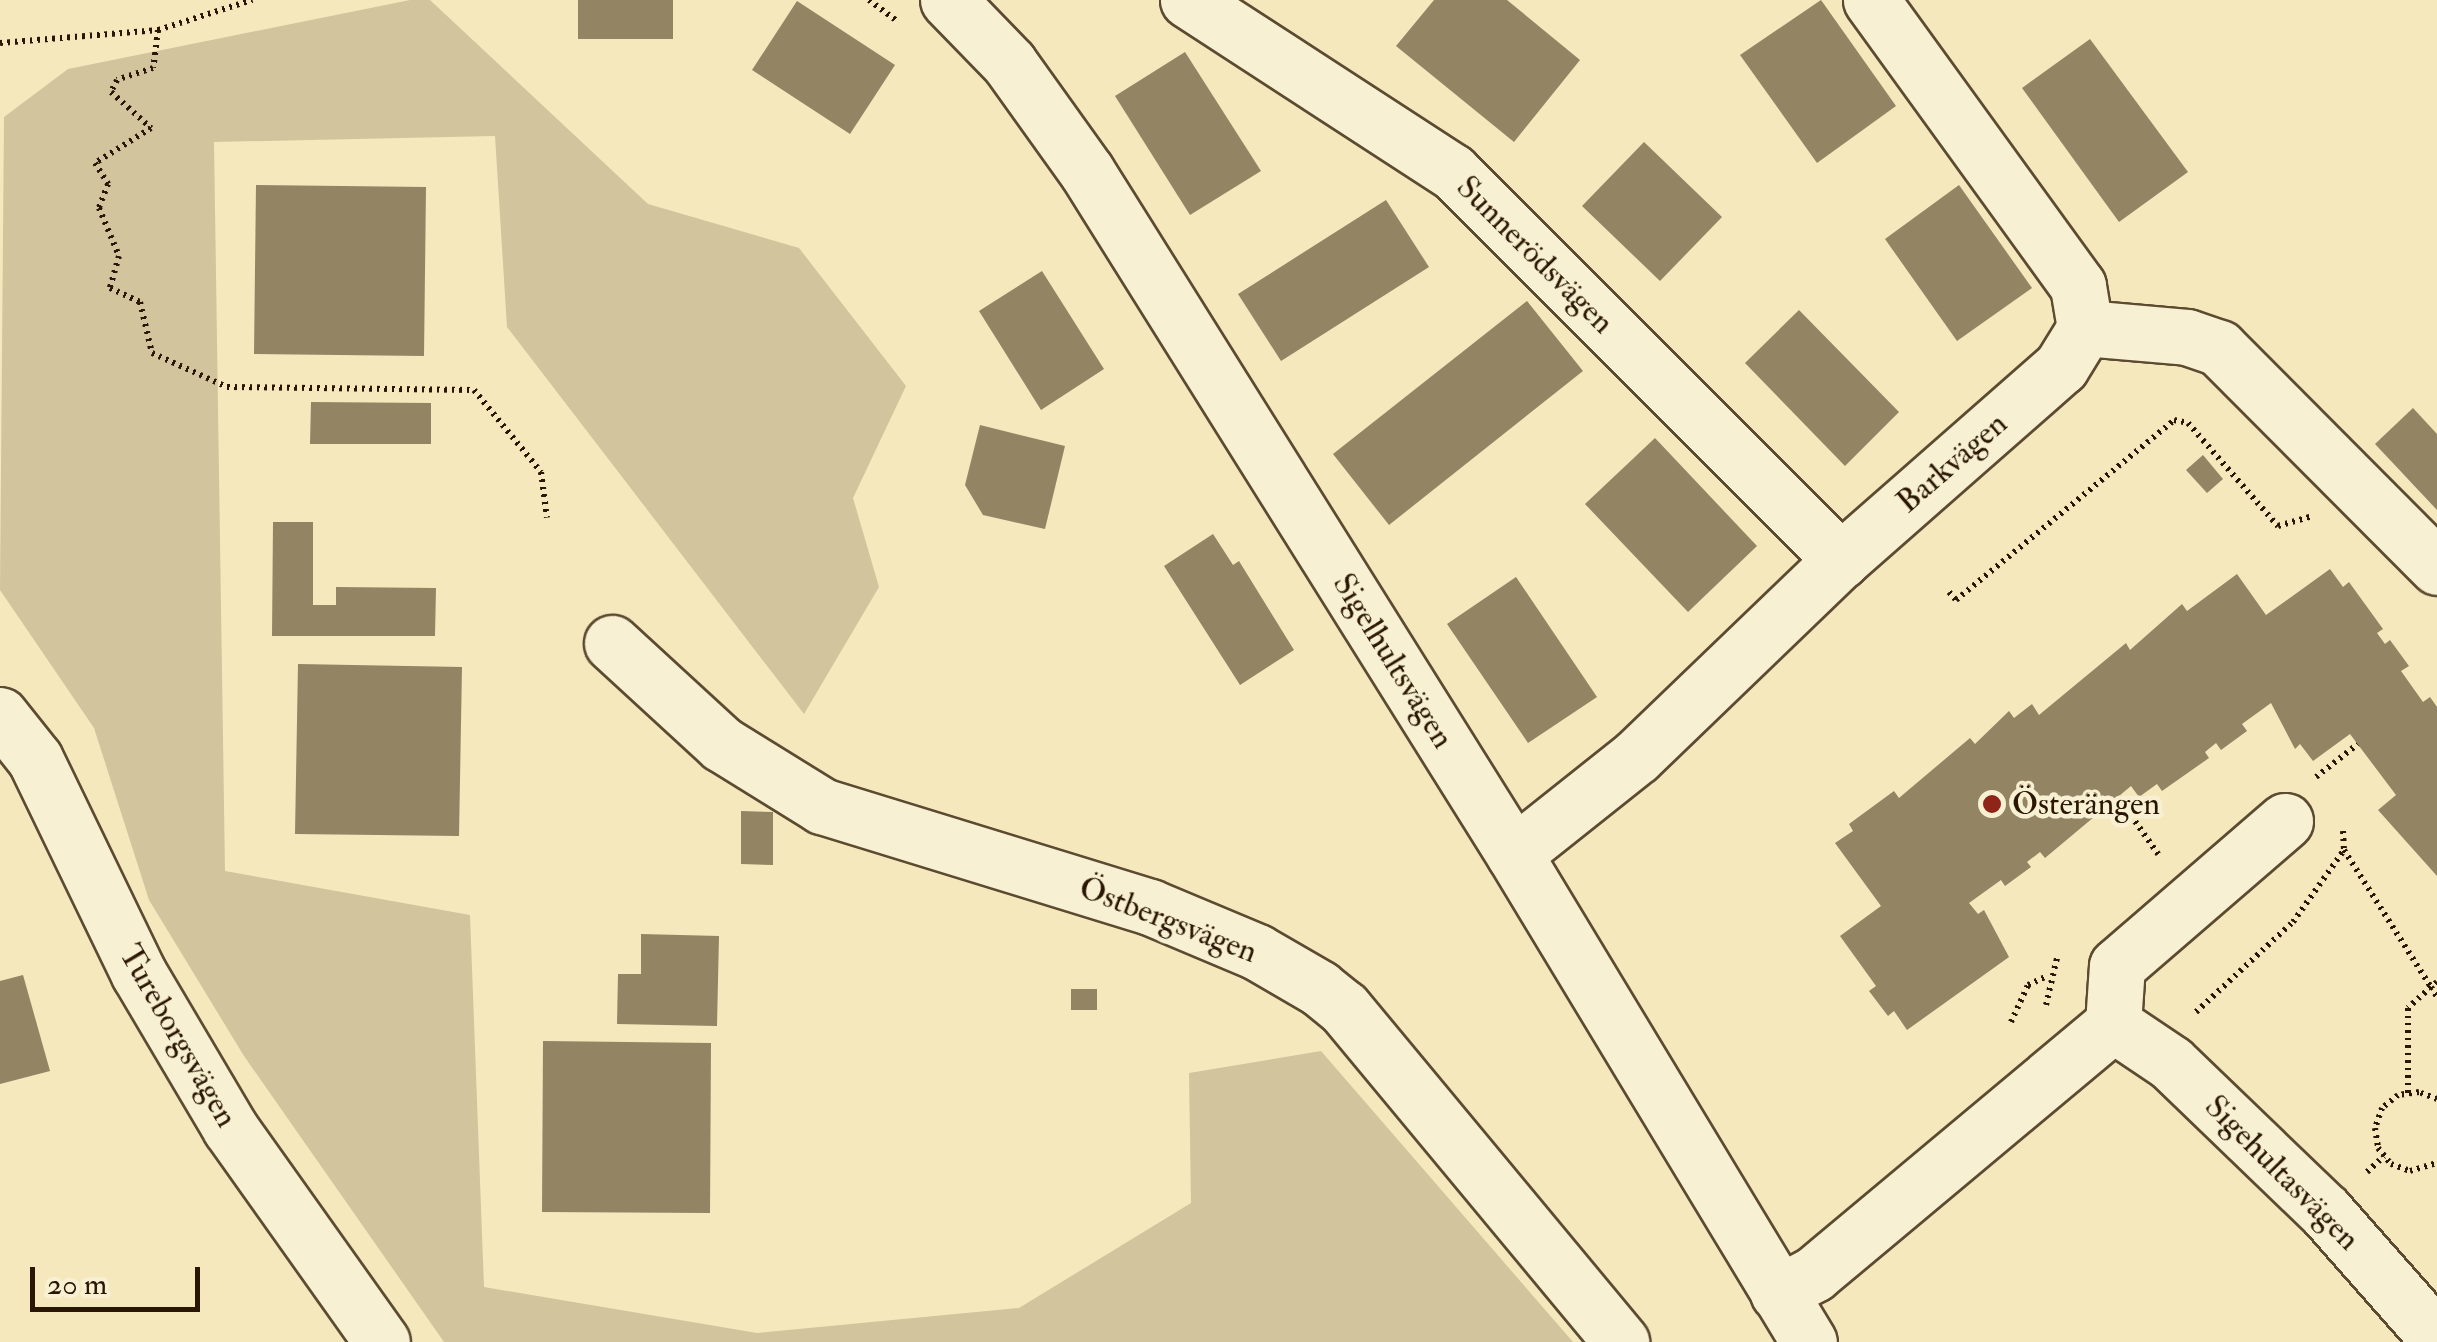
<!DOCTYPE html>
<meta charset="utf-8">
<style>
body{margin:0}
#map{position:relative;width:2437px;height:1342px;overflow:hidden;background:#f4e8bc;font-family:"IM FELL Double Pica",serif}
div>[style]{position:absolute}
.green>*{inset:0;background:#d2c49d}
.building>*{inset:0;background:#938463}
.path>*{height:6px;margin-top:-3px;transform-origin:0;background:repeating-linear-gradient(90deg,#2a1703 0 2.5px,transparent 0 7.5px)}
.roads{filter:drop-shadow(2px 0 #5c4b31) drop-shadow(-2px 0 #5c4b31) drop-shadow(0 2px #5c4b31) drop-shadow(0 -2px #5c4b31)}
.minor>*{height:55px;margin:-27.5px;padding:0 27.5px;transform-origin:27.5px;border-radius:27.5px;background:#f8f0d3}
.dots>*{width:28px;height:28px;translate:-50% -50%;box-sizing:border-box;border:5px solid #f8f0d3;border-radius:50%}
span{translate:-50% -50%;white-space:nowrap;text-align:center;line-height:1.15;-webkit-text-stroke:9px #f8f0d3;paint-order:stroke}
.street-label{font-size:32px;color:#2a1703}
.poi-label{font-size:32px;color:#2a1703}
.left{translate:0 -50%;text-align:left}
.scale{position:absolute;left:30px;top:1267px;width:170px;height:45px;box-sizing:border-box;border:5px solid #2a1703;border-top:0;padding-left:12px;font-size:30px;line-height:35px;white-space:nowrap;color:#2a1703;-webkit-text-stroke:8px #f8f0d3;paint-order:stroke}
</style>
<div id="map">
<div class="green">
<div style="clip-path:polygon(410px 0,430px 0,648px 204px,799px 248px,906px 386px,853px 498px,879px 587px,804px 714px,507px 327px,495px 136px,214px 142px,225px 871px,470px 915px,484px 1287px,757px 1333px,1019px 1308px,1191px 1203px,1189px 1073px,1321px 1051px,1573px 1342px,444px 1342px,244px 1056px,149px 900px,94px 728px,0 590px,4px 117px,68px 69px)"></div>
</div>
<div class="building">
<div style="clip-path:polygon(578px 0,673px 0,673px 39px,578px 39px)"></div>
<div style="clip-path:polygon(1434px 0,1507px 0,1580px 60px,1514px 142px,1396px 46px)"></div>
<div style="clip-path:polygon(1821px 0,1896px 106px,1817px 163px,1740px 55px)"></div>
<div style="clip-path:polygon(797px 1px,895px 65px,850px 134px,752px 70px)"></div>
<div style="clip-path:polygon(2090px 39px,2188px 172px,2119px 222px,2022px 88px)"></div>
<div style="clip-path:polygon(1185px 52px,1261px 171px,1190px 215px,1115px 96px)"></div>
<div style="clip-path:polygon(1644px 142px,1722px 217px,1660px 281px,1582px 206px)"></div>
<div style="clip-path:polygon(256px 185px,426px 187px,424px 356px,254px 354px)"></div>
<div style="clip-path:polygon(1959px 185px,2032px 288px,1957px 341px,1885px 239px)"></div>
<div style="clip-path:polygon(1386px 200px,1429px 267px,1281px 361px,1238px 294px)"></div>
<div style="clip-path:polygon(1042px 271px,1104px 369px,1041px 410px,979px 311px)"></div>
<div style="clip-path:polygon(1527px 301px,1583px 371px,1389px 525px,1333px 454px)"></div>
<div style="clip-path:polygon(1799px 310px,1899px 412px,1845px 466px,1745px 363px)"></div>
<div style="clip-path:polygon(311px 402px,431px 403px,431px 444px,310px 444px)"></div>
<div style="clip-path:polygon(2413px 408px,2437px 434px,2437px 510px,2375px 444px)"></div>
<div style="clip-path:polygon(980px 425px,1065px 446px,1045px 529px,983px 515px,965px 485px)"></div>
<div style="clip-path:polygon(1655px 438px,1757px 546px,1688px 612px,1585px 504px)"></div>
<div style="clip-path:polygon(2203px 455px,2223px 479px,2207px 493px,2186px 470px)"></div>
<div style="clip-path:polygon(273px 522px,313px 522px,313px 605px,336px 605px,336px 587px,436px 588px,435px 636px,272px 636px)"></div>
<div style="clip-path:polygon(1213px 534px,1233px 565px,1239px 561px,1294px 650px,1240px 685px,1164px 566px)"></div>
<div style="clip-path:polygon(2330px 569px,2343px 587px,2349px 582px,2383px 629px,2377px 633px,2385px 644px,2390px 640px,2409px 666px,2401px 671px,2423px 702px,2430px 697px,2437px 707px,2437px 876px,2378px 810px,2396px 795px,2350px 734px,2313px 761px,2300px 744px,2295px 749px,2271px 703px,2242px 724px,2247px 731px,2221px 750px,2216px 743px,2205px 752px,2209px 758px,2162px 791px,2157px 784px,2139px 797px,2131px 786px,2045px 858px,2040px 852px,2027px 862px,2031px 867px,2005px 886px,2001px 880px,1969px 903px,1978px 914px,1984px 910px,2009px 957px,1907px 1030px,1894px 1011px,1888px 1016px,1869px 991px,1876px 986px,1840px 936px,1881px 906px,1835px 843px,1853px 831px,1849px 824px,1894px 791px,1899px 798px,1970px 738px,1975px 744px,2009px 711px,2014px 718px,2032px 704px,2039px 715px,2126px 643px,2130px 650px,2182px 604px,2187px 611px,2237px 574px,2266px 615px)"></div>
<div style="clip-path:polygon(1516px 577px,1597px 697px,1528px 743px,1447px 624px)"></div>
<div style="clip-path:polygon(298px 664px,462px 667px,459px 836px,295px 834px)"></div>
<div style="clip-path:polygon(741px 811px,773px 812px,773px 865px,741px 864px)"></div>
<div style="clip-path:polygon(641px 934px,719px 936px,717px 1026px,617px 1024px,618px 974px,641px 974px)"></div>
<div style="clip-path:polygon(23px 975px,50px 1071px,0 1084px,0 981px)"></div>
<div style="clip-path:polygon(1071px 989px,1097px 989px,1097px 1010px,1071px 1010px)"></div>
<div style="clip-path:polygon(543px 1041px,711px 1043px,710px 1213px,542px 1212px)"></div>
</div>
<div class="path">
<div style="left:869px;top:0;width:34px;rotate:37deg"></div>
<div style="left:158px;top:30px;width:38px;rotate:97deg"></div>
<div style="left:153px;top:68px;width:38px;rotate:162deg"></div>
<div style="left:117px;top:80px;width:13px;rotate:117deg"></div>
<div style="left:111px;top:92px;width:54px;rotate:42deg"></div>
<div style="left:151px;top:128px;width:66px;rotate:148deg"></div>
<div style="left:95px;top:163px;width:25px;rotate:58deg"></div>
<div style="left:108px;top:184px;width:26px;rotate:111deg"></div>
<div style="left:99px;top:208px;width:52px;rotate:67.4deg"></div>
<div style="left:119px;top:256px;width:33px;rotate:106deg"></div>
<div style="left:110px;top:288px;width:33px;rotate:25deg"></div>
<div style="left:140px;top:302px;width:52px;rotate:76.8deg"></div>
<div style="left:152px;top:353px;width:82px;rotate:24.4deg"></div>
<div style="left:227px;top:387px;width:247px;rotate:0.7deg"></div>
<div style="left:474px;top:390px;width:106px;rotate:50.7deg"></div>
<div style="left:541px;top:472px;width:46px;rotate:82.6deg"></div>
<div style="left:0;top:43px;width:159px;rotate:-4.7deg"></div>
<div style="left:158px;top:30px;width:99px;rotate:-17.7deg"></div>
<div style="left:1949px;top:592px;width:11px;rotate:49deg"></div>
<div style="left:1956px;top:600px;width:283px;rotate:-39.5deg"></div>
<div style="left:2174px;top:420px;width:14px;rotate:12deg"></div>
<div style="left:2188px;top:423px;width:137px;rotate:48.9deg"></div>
<div style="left:2278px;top:526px;width:33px;rotate:-16deg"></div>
<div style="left:2316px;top:777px;width:53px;rotate:-38.2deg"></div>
<div style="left:2118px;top:797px;width:70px;rotate:54.9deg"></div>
<div style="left:2343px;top:831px;width:19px;rotate:87deg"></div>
<div style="left:2437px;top:982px;width:8px;rotate:140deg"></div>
<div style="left:2431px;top:987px;width:12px;rotate:59deg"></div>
<div style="left:2046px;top:1005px;width:52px;rotate:-76.8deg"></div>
<div style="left:2196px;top:1012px;width:132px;rotate:-42.9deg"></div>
<div style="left:2293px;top:922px;width:88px;rotate:-54.7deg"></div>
<div style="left:2344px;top:850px;width:162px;rotate:57.6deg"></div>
<div style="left:2431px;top:987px;width:31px;rotate:138deg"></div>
<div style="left:2408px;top:1008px;width:86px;rotate:90deg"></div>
<div style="left:2011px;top:1022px;width:41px;rotate:-65.3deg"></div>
<div style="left:2028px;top:985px;width:21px;rotate:-25deg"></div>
<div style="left:2437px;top:1099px;width:19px;rotate:-159deg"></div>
<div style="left:2419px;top:1092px;width:21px;rotate:172deg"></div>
<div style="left:2398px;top:1095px;width:21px;rotate:141deg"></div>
<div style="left:2382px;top:1108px;width:21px;rotate:109deg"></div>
<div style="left:2375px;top:1128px;width:20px;rotate:81deg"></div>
<div style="left:2378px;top:1148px;width:21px;rotate:51deg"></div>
<div style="left:2391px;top:1164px;width:20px;rotate:20deg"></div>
<div style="left:2410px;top:1171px;width:28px;rotate:-17deg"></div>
<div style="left:2367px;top:1172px;width:23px;rotate:-43deg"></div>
</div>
<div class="roads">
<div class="minor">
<div style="left:948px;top:0;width:88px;rotate:45.9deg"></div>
<div style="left:1009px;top:63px;width:134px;rotate:54.4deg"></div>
<div style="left:1087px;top:172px;width:805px;rotate:57.95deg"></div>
<div style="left:1514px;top:854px;width:570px;rotate:58.85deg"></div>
<div style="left:1188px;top:0;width:316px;rotate:33deg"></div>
<div style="left:1453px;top:172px;width:549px;rotate:45deg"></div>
<div style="left:2085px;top:328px;width:102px;rotate:5deg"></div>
<div style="left:2187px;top:337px;width:34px;rotate:19deg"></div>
<div style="left:2219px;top:348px;width:309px;rotate:45.1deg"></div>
<div style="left:612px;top:643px;width:149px;rotate:42.6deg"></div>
<div style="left:722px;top:744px;width:118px;rotate:31.8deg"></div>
<div style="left:822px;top:806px;width:343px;rotate:17.1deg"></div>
<div style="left:1150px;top:907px;width:116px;rotate:22.8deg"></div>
<div style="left:1257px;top:952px;width:72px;rotate:30.1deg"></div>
<div style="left:1319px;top:988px;width:32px;rotate:39deg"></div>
<div style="left:1344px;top:1008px;width:434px;rotate:50.3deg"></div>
<div style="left:0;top:715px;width:56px;rotate:51.5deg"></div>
<div style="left:35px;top:759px;width:239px;rotate:64.2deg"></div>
<div style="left:139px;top:974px;width:179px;rotate:59.4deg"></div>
<div style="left:230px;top:1128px;width:262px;rotate:54.6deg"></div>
<div style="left:1514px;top:854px;width:157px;rotate:-38.5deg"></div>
<div style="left:1637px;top:756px;width:283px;rotate:-43.9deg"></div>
<div style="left:1841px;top:560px;width:293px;rotate:-41.3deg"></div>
<div style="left:2061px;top:367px;width:46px;rotate:-58.4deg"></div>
<div style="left:2085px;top:328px;width:43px;rotate:-99.5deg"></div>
<div style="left:2078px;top:286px;width:353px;rotate:-125.9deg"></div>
<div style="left:2113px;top:1024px;width:58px;rotate:-86.1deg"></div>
<div style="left:2117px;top:966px;width:222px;rotate:-40.8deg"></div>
<div style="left:1778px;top:1293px;width:41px;rotate:-27.8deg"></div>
<div style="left:1814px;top:1274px;width:390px;rotate:-39.9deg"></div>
<div style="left:2113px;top:1024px;width:70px;rotate:33.9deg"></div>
<div style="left:2171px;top:1063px;width:214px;rotate:43.9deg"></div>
<div style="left:2325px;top:1211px;width:169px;rotate:48.6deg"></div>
</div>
</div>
<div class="dots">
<div style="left:1992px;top:804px;background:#8f2418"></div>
</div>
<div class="street-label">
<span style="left:1535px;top:255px;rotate:45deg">Sunnerödsvägen</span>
<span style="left:1952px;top:463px;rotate:-41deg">Barkvägen</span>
<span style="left:1393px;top:661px;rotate:58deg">Sigelhultsvägen</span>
<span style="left:1168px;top:920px;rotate:21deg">Östbergsvägen</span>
<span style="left:178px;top:1036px;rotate:60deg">Tureborgsvägen</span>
<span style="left:2282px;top:1173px;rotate:45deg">Sigehultasvägen</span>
</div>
<div class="poi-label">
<span class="left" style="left:2012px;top:804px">Österängen</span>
</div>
<div class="scale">20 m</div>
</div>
